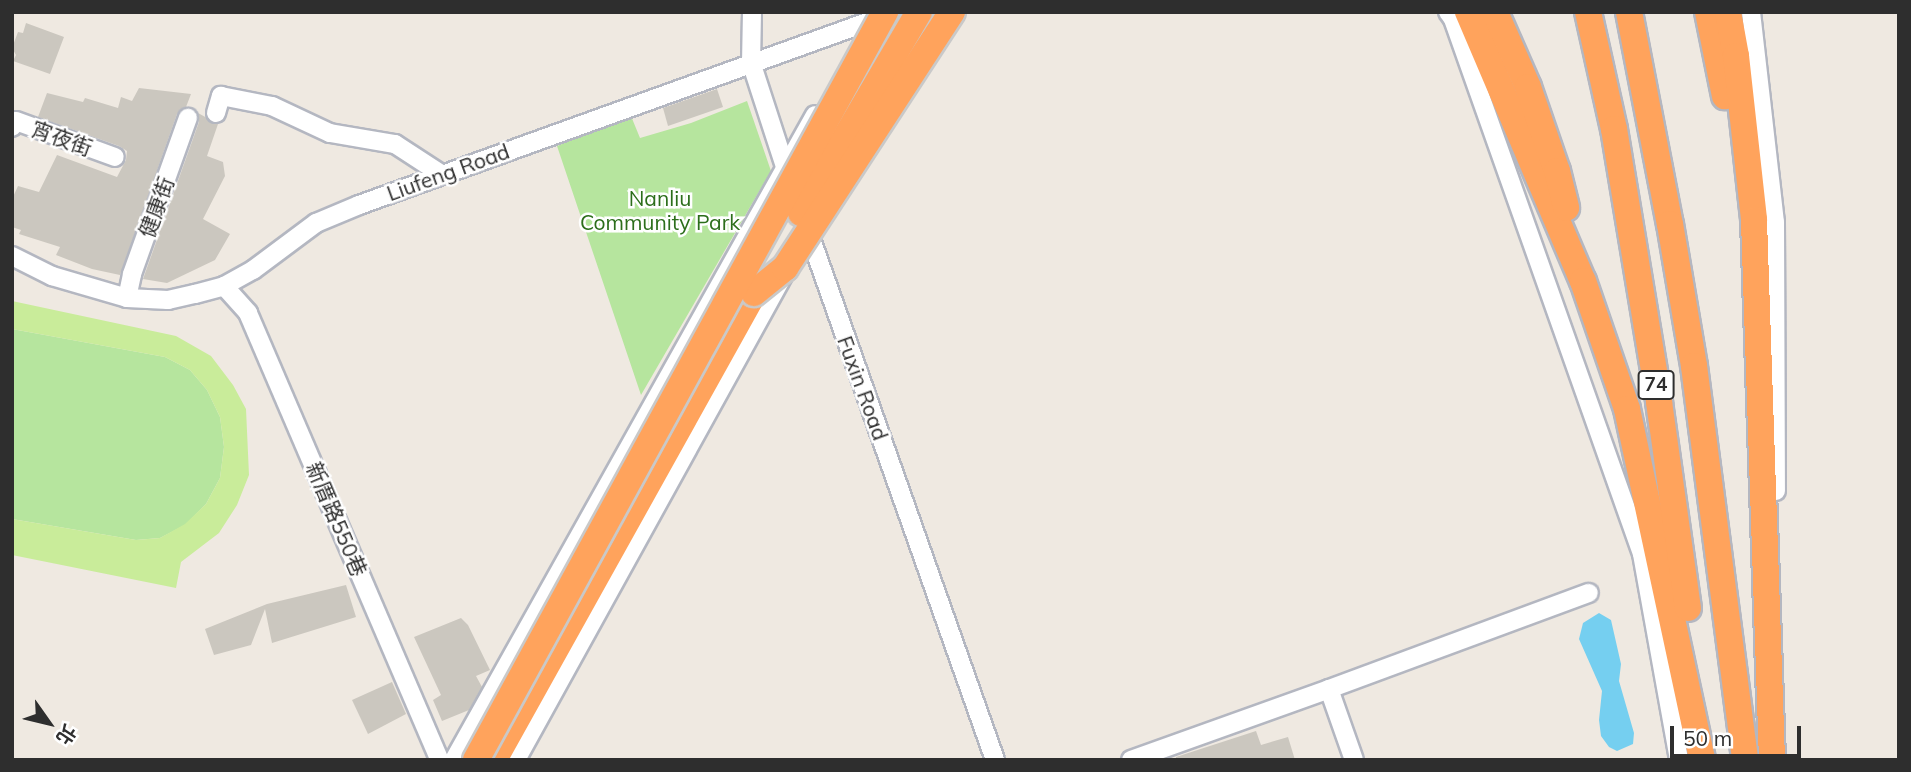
<!DOCTYPE html>
<meta charset="utf-8">
<style>
body{margin:0}
#map{position:relative;width:1911px;height:772px;overflow:hidden;background:#efe9e1;font-family:Mulish,"Noto Sans TC",sans-serif}
div>[style]{position:absolute}
.green>*{inset:0;background:#b6e59e}
.pitch>*{inset:0;background:#c9ec9a}
.water>*{inset:0;background:#75cff0}
.building>*{inset:0;background:#cbc7bf}
.roads{filter:drop-shadow(2px 0 #b4b7c1) drop-shadow(-2px 0 #b4b7c1) drop-shadow(0 2px #b4b7c1) drop-shadow(0 -2px #b4b7c1)}
.minor>*{height:18px;margin:-9px;padding:0 9px;transform-origin:9px;border-radius:9px;background:#fff}
.highway>*{height:26px;margin:-13px;padding:0 13px;transform-origin:13px;border-radius:13px;background:#ffa35c}
.bridges{filter:drop-shadow(2px 0 #c9c9c9) drop-shadow(-2px 0 #c9c9c9) drop-shadow(0 2px #c9c9c9) drop-shadow(0 -2px #c9c9c9)}
.highway-bridge>*{height:26px;margin:-13px;padding:0 13px;transform-origin:13px;border-radius:13px;background:#ffa35c}
span{translate:-50% -50%;white-space:nowrap;text-align:center;line-height:1.15;-webkit-text-stroke:5px #fff;paint-order:stroke}
.shield-label span{padding:2px 5px;background:#fff;border:2px solid;border-radius:5px;-webkit-text-stroke-width:0}
.shield-label{font-size:19px;color:#2e2e2e;font-weight:700}
.street-label{font-size:21px;color:#2e2e2e}
.park-label{font-size:21px;color:#2c6e1b}
.frame{position:absolute;inset:0;border:14px solid #2e2e2e;pointer-events:none}
.north{position:absolute;left:14px;top:688px;width:70px;height:70px;-webkit-text-stroke:5px #fff;paint-order:stroke;rotate:124deg;font-size:19px;font-weight:700;line-height:28px;text-align:center;color:#2e2e2e}
.north::after{content:'';display:block;margin:auto;width:24px;height:32px;background:#2e2e2e;clip-path:polygon(50% 0,100% 100%,50% 72%,0 100%)}
.scale{position:absolute;left:1670px;top:726px;width:131px;height:32px;box-sizing:border-box;border:4px solid #2e2e2e;border-top:0;padding-left:9px;font-size:21px;line-height:24px;white-space:nowrap;color:#2e2e2e;-webkit-text-stroke:5px #fff;paint-order:stroke}
</style>
<div id="map">
<div class="green">
<div style="clip-path:polygon(747px 101px,771px 171px,641px 395px,557px 146px,631px 116px,640px 138px,691px 123px)"></div>
<div style="clip-path:polygon(12px 329px,165px 357px,190px 370px,207px 390px,220px 417px,224px 447px,220px 478px,206px 504px,185px 525px,160px 538px,136px 540px,12px 519px)"></div>
</div>
<div class="pitch">
<div style="clip-path:polygon(12px 301px,176px 336px,211px 356px,233px 385px,246px 409px,249px 475px,237px 505px,219px 533px,181px 562px,176px 588px,12px 555px,12px 519px,136px 540px,160px 538px,185px 524px,206px 504px,220px 478px,224px 447px,220px 417px,207px 390px,190px 370px,165px 357px,12px 329px)"></div>
</div>
<div class="water">
<div style="clip-path:polygon(1599px 613px,1611px 620px,1621px 664px,1619px 681px,1634px 733px,1633px 744px,1617px 751px,1609px 747px,1601px 736px,1599px 720px,1602px 691px,1579px 639px,1583px 623px)"></div>
</div>
<div class="building">
<div style="clip-path:polygon(26px 23px,64px 37px,50px 74px,13px 61px,16px 55px,12px 48px,18px 32px,23px 33px)"></div>
<div style="clip-path:polygon(139px 88px,191px 94px,186px 107px,177px 114px,120px 275px,92px 269px,56px 255px,60px 247px,19px 234px,21px 230px,12px 227px,12px 199px,18px 186px,39px 192px,57px 155px,117px 177px,126px 160px,127px 151px,119px 146px,38px 117px,47px 93px,83px 102px,85px 98px,118px 108px,121px 97px,132px 101px)"></div>
<div style="clip-path:polygon(717px 89px,723px 107px,668px 126px,663px 108px)"></div>
<div style="clip-path:polygon(198px 113px,218px 124px,207px 156px,223px 162px,225px 176px,203px 219px,230px 234px,215px 260px,167px 283px,143px 279px,199px 122px)"></div>
<div style="clip-path:polygon(346px 585px,356px 617px,272px 643px,265px 609px,251px 645px,214px 655px,205px 629px,267px 604px)"></div>
<div style="clip-path:polygon(461px 618px,468px 625px,490px 670px,476px 676px,482px 687px,469px 710px,442px 721px,433px 700px,441px 695px,414px 637px)"></div>
<div style="clip-path:polygon(392px 682px,406px 714px,368px 734px,352px 700px)"></div>
<div style="clip-path:polygon(1256px 731px,1261px 745px,1288px 737px,1295px 760px,1176px 760px,1176px 757px)"></div>
</div>
<div class="roads">
<div class="minor">
<div style="left:752px;top:12px;width:50px;rotate:91.1deg"></div>
<div style="left:751px;top:62px;width:117px;rotate:72deg"></div>
<div style="left:1448px;top:12px;width:9px;rotate:54deg"></div>
<div style="left:1453px;top:19px;width:567px;rotate:70.54deg"></div>
<div style="left:1642px;top:554px;width:209px;rotate:79.8deg"></div>
<div style="left:1751px;top:12px;width:211px;rotate:83.5deg"></div>
<div style="left:1775px;top:222px;width:269px;rotate:89.8deg"></div>
<div style="left:216px;top:113px;width:18px;rotate:-74deg"></div>
<div style="left:221px;top:96px;width:52px;rotate:11.1deg"></div>
<div style="left:272px;top:106px;width:64px;rotate:25deg"></div>
<div style="left:330px;top:133px;width:66px;rotate:9.6deg"></div>
<div style="left:395px;top:144px;width:55px;rotate:33.1deg"></div>
<div style="left:12px;top:127px;width:7px;rotate:-56deg"></div>
<div style="left:16px;top:121px;width:105px;rotate:20deg"></div>
<div style="left:806px;top:225px;width:567px;rotate:70.54deg"></div>
<div style="left:12px;top:256px;width:45px;rotate:26.6deg"></div>
<div style="left:52px;top:276px;width:78px;rotate:16.3deg"></div>
<div style="left:127px;top:298px;width:41px;rotate:2.8deg"></div>
<div style="left:168px;top:300px;width:28px;rotate:-13deg"></div>
<div style="left:195px;top:294px;width:30px;rotate:-15deg"></div>
<div style="left:224px;top:286px;width:33px;rotate:-29deg"></div>
<div style="left:253px;top:270px;width:79px;rotate:-36.7deg"></div>
<div style="left:316px;top:223px;width:47px;rotate:-22.7deg"></div>
<div style="left:359px;top:205px;width:558px;rotate:-19.8deg"></div>
<div style="left:224px;top:286px;width:36px;rotate:48deg"></div>
<div style="left:248px;top:313px;width:486px;rotate:66.8deg"></div>
<div style="left:127px;top:298px;width:25px;rotate:-78deg"></div>
<div style="left:132px;top:274px;width:166px;rotate:-70.3deg"></div>
<div style="left:1329px;top:689px;width:277px;rotate:-20.3deg"></div>
<div style="left:454px;top:760px;width:739px;rotate:-60.76deg"></div>
<div style="left:516px;top:760px;width:553px;rotate:-61.12deg"></div>
<div style="left:1131px;top:760px;width:210px;rotate:-19.7deg"></div>
<div style="left:1329px;top:689px;width:75px;rotate:70.6deg"></div>
</div>
<div class="highway">
<div style="left:1468px;top:12px;width:293px;rotate:66.9deg"></div>
<div style="left:1583px;top:281px;width:135px;rotate:71deg"></div>
<div style="left:1627px;top:409px;width:359px;rotate:77.9deg"></div>
<div style="left:1495px;top:12px;width:82px;rotate:66.3deg"></div>
<div style="left:1528px;top:87px;width:89px;rotate:71deg"></div>
<div style="left:1557px;top:171px;width:38px;rotate:76deg"></div>
<div style="left:1588px;top:12px;width:120px;rotate:77.5deg"></div>
<div style="left:1614px;top:129px;width:277px;rotate:80.6deg"></div>
<div style="left:1659px;top:402px;width:208px;rotate:82deg"></div>
<div style="left:1629px;top:12px;width:216px;rotate:79.1deg"></div>
<div style="left:1670px;top:224px;width:144px;rotate:80.4deg"></div>
<div style="left:1694px;top:366px;width:397px;rotate:82.6deg"></div>
<div style="left:1708px;top:12px;width:86px;rotate:78.6deg"></div>
<div style="left:1728px;top:12px;width:45px;rotate:79.7deg"></div>
<div style="left:1736px;top:56px;width:165px;rotate:83.7deg"></div>
<div style="left:1754px;top:220px;width:540px;rotate:88.09deg"></div>
<div style="left:494px;top:760px;width:534px;rotate:-60.89deg"></div>
</div>
</div>
<div class="bridges">
<div class="highway-bridge">
<div style="left:801px;top:213px;width:233px;rotate:-59.6deg"></div>
<div style="left:754px;top:293px;width:40px;rotate:-39deg"></div>
<div style="left:785px;top:268px;width:306px;rotate:-56.9deg"></div>
<div style="left:476px;top:760px;width:853px;rotate:-61.33deg"></div>
</div>
</div>
<div class="shield-label">
<span style="left:1656px;top:385px">74</span>
</div>
<div class="street-label">
<span style="left:62px;top:138px;rotate:20deg">宵夜街</span>
<span style="left:448px;top:172px;rotate:-20deg">Liufeng Road</span>
<span style="left:156px;top:207px;rotate:-70deg">健康街</span>
<span style="left:863px;top:388px;rotate:70deg">Fuxin Road</span>
<span style="left:337px;top:519px;rotate:67deg">新厝路550巷</span>
</div>
<div class="park-label">
<span style="left:660px;top:210px">Nanliu<br>Community Park</span>
</div>
<div class="frame"></div>
<div class="north">北</div>
<div class="scale">50 m</div>
</div>
